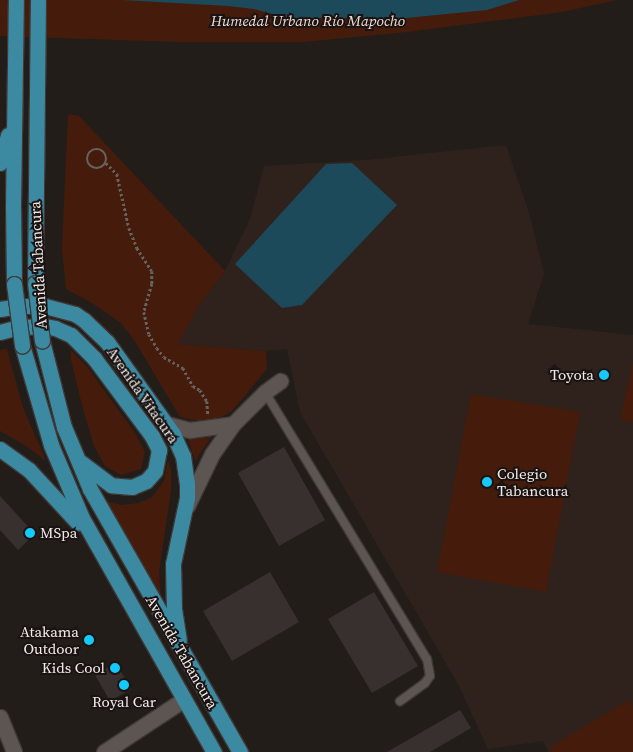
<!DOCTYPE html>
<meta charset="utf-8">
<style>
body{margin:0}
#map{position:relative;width:633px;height:752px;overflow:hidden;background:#231d1a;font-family:"Source Serif 4",serif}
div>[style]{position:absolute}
.built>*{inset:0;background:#2f221d}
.green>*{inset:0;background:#451c0c}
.water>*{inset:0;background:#1c4a5a}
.building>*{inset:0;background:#38302e}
.path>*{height:2.5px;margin-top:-1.25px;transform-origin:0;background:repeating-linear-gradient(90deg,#68625f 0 2.5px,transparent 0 5px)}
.path>.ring{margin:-1.25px;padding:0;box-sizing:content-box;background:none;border:2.5px solid #68625f;border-radius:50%}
.roads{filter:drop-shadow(1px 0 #3e3937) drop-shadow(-1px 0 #3e3937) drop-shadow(0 1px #3e3937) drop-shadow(0 -1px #3e3937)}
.service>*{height:8px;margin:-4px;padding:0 4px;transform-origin:4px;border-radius:4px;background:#5d5552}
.minor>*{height:15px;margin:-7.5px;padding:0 7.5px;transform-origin:7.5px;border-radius:7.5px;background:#5d5552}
.primary>*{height:15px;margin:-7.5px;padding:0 7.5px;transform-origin:7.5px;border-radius:7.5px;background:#3c8aa2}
.bridges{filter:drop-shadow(1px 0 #3e3937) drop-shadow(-1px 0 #3e3937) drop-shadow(0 1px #3e3937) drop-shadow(0 -1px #3e3937)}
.primary-bridge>*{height:15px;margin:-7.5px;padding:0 7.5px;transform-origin:7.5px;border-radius:7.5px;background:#3c8aa2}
.dots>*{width:14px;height:14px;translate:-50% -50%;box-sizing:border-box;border:2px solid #1a1311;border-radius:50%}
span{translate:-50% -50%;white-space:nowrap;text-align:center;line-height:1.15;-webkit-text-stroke:4px #1a1311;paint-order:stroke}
.park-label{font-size:15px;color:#f0dcd5;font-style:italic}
.street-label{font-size:15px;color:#f0ebe9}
.poi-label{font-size:15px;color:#f0ebe9}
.right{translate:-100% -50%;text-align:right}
.left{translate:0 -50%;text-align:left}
</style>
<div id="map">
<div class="built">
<div style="clip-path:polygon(506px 145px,530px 216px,544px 274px,528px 324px,633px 335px,633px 752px,549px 752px,543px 741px,488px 749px,458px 684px,300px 412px,287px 349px,266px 351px,177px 344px,200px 304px,225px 271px,250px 219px,264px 166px,366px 160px)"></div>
</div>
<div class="green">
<div style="clip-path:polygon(0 0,617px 0,562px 12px,407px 32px,303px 42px,179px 42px,0 36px)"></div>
<div style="clip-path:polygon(68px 114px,79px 116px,225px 271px,200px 304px,178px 344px,266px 351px,267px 369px,231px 412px,217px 419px,202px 422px,180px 417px,136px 343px,121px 323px,92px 303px,66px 289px,62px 249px)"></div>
<div style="clip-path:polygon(7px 349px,22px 405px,46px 461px,28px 447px,0 431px,0 350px)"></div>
<div style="clip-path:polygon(71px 350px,88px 368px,135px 433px,145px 452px,141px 469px,121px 475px,105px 466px,94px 446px,83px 409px,71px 360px)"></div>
<div style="clip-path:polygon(633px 361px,633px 422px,620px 420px)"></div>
<div style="clip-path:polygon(471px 394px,580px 412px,546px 592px,437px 572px)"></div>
<div style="clip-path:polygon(187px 435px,198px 438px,211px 437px,195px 461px)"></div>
<div style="clip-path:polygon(168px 460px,171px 469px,171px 491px,159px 572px,161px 600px,129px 541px,104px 501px,121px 505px,139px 503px,152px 497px,164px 481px)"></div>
<div style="clip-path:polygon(628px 700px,633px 708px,633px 752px,552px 752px,549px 748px)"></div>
</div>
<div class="water">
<div style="clip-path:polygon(122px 0,519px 0,487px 10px,406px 18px,287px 18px,254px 9px,228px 6px)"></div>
<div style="clip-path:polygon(352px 163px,397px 205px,302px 305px,282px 308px,235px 264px,326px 164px)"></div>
</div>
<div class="building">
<div style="clip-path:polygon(284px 447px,325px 520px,279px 546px,238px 473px)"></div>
<div style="clip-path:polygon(0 496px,35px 534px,18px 550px,0 530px)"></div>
<div style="clip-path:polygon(270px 572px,299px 622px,232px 661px,203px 611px)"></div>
<div style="clip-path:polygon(374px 592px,418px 666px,372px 693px,328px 619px)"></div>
<div style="clip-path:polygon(116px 663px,131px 689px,110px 701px,95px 675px)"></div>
<div style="clip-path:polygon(460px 710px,471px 728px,430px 752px,387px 752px)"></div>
</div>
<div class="path">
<div class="ring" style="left:87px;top:149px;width:17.5px;height:17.5px"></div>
<div style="left:106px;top:163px;width:16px;rotate:45deg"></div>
<div style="left:117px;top:174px;width:55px;rotate:77.5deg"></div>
<div style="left:129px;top:228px;width:22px;rotate:68deg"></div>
<div style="left:137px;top:248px;width:27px;rotate:57deg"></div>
<div style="left:152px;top:271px;width:13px;rotate:90deg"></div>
<div style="left:152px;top:284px;width:29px;rotate:106deg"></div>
<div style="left:144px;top:312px;width:23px;rotate:77deg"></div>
<div style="left:149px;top:334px;width:16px;rotate:60deg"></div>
<div style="left:157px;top:348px;width:11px;rotate:52deg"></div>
<div style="left:164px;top:357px;width:22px;rotate:30deg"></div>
<div style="left:183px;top:368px;width:21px;rotate:61deg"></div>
<div style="left:193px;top:386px;width:8px;rotate:30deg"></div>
<div style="left:200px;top:390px;width:13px;rotate:58deg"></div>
<div style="left:207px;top:401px;width:13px;rotate:86deg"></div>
</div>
<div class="roads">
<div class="service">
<div style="left:265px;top:392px;width:312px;rotate:58.8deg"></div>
<div style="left:427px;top:659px;width:17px;rotate:80deg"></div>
<div style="left:430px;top:676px;width:9px;rotate:126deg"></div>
<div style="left:425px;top:683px;width:31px;rotate:144deg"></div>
</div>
<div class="minor">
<div style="left:167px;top:424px;width:24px;rotate:15deg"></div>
<div style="left:190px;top:430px;width:43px;rotate:-7.9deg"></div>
<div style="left:187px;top:506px;width:58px;rotate:-64.3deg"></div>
<div style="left:212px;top:454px;width:37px;rotate:-55deg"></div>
<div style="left:233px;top:424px;width:45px;rotate:-45deg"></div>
<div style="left:265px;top:392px;width:19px;rotate:-36deg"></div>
<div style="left:0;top:717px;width:38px;rotate:68deg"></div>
<div style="left:104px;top:752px;width:95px;rotate:-33.4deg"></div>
</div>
<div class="primary">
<div style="left:0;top:163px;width:29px;rotate:-74deg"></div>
<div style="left:35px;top:283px;width:283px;rotate:-89.4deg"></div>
<div style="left:14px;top:284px;width:77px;rotate:-90.7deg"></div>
<div style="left:13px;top:207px;width:207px;rotate:-89.2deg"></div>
<div style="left:0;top:309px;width:18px;rotate:-9deg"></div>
<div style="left:18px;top:306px;width:27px"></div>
<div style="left:45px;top:306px;width:31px;rotate:15deg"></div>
<div style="left:75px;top:314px;width:11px;rotate:34deg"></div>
<div style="left:84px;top:320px;width:32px;rotate:44deg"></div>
<div style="left:107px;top:342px;width:113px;rotate:54.3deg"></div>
<div style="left:173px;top:434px;width:24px;rotate:66deg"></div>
<div style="left:183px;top:456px;width:27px;rotate:82deg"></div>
<div style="left:187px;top:483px;width:15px;rotate:90deg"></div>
<div style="left:187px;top:498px;width:67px;rotate:102deg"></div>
<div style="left:173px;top:564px;width:45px;rotate:88.7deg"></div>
<div style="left:174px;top:609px;width:31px;rotate:81deg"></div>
<div style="left:0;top:332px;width:20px;rotate:-15deg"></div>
<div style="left:19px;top:327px;width:25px;rotate:-2deg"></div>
<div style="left:44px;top:326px;width:11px;rotate:10deg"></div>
<div style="left:55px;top:328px;width:17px;rotate:24deg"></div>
<div style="left:71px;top:335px;width:33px;rotate:45deg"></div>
<div style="left:94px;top:358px;width:97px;rotate:53.4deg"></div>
<div style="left:152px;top:436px;width:16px;rotate:63deg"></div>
<div style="left:159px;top:450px;width:21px;rotate:101deg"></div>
<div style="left:155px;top:471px;width:13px;rotate:132deg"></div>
<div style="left:146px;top:481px;width:15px;rotate:157deg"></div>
<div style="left:132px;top:487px;width:21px;rotate:-175deg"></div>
<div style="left:111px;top:485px;width:38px;rotate:-143deg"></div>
<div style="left:42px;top:341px;width:89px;rotate:75.7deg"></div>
<div style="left:64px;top:427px;width:67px;rotate:67.2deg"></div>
<div style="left:90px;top:489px;width:303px;rotate:60.3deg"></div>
<div style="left:22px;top:345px;width:104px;rotate:73.8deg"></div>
<div style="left:51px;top:445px;width:79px;rotate:67deg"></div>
<div style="left:82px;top:518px;width:269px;rotate:60.6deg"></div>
<div style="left:0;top:449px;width:36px;rotate:36deg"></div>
<div style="left:29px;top:470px;width:72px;rotate:47.2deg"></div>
</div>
</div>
<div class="bridges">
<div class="primary-bridge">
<div style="left:35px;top:283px;width:58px;rotate:83.1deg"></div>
<div style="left:14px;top:284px;width:62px;rotate:82.5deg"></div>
</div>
</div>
<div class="dots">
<div style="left:604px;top:375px;background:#15cafb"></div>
<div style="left:487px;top:482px;background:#15cafb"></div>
<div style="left:30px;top:533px;background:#15cafb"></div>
<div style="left:89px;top:640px;background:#15cafb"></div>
<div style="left:115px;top:668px;background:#15cafb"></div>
<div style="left:124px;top:685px;background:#15cafb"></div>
</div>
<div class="park-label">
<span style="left:308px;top:21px">Humedal Urbano Río Mapocho</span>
</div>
<div class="street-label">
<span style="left:38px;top:265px;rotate:-93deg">Avenida Tabancura</span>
<span style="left:143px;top:395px;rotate:55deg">Avenida Vitacura</span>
<span style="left:182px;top:652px;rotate:60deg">Avenida Tabancura</span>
</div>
<div class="poi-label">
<span class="right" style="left:594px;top:375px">Toyota</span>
<span class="left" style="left:497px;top:482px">Colegio<br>Tabancura</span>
<span class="left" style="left:40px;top:533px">MSpa</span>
<span class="right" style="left:79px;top:640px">Atakama<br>Outdoor</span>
<span class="right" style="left:105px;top:668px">Kids Cool</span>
<span style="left:124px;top:702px">Royal Car</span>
</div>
</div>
